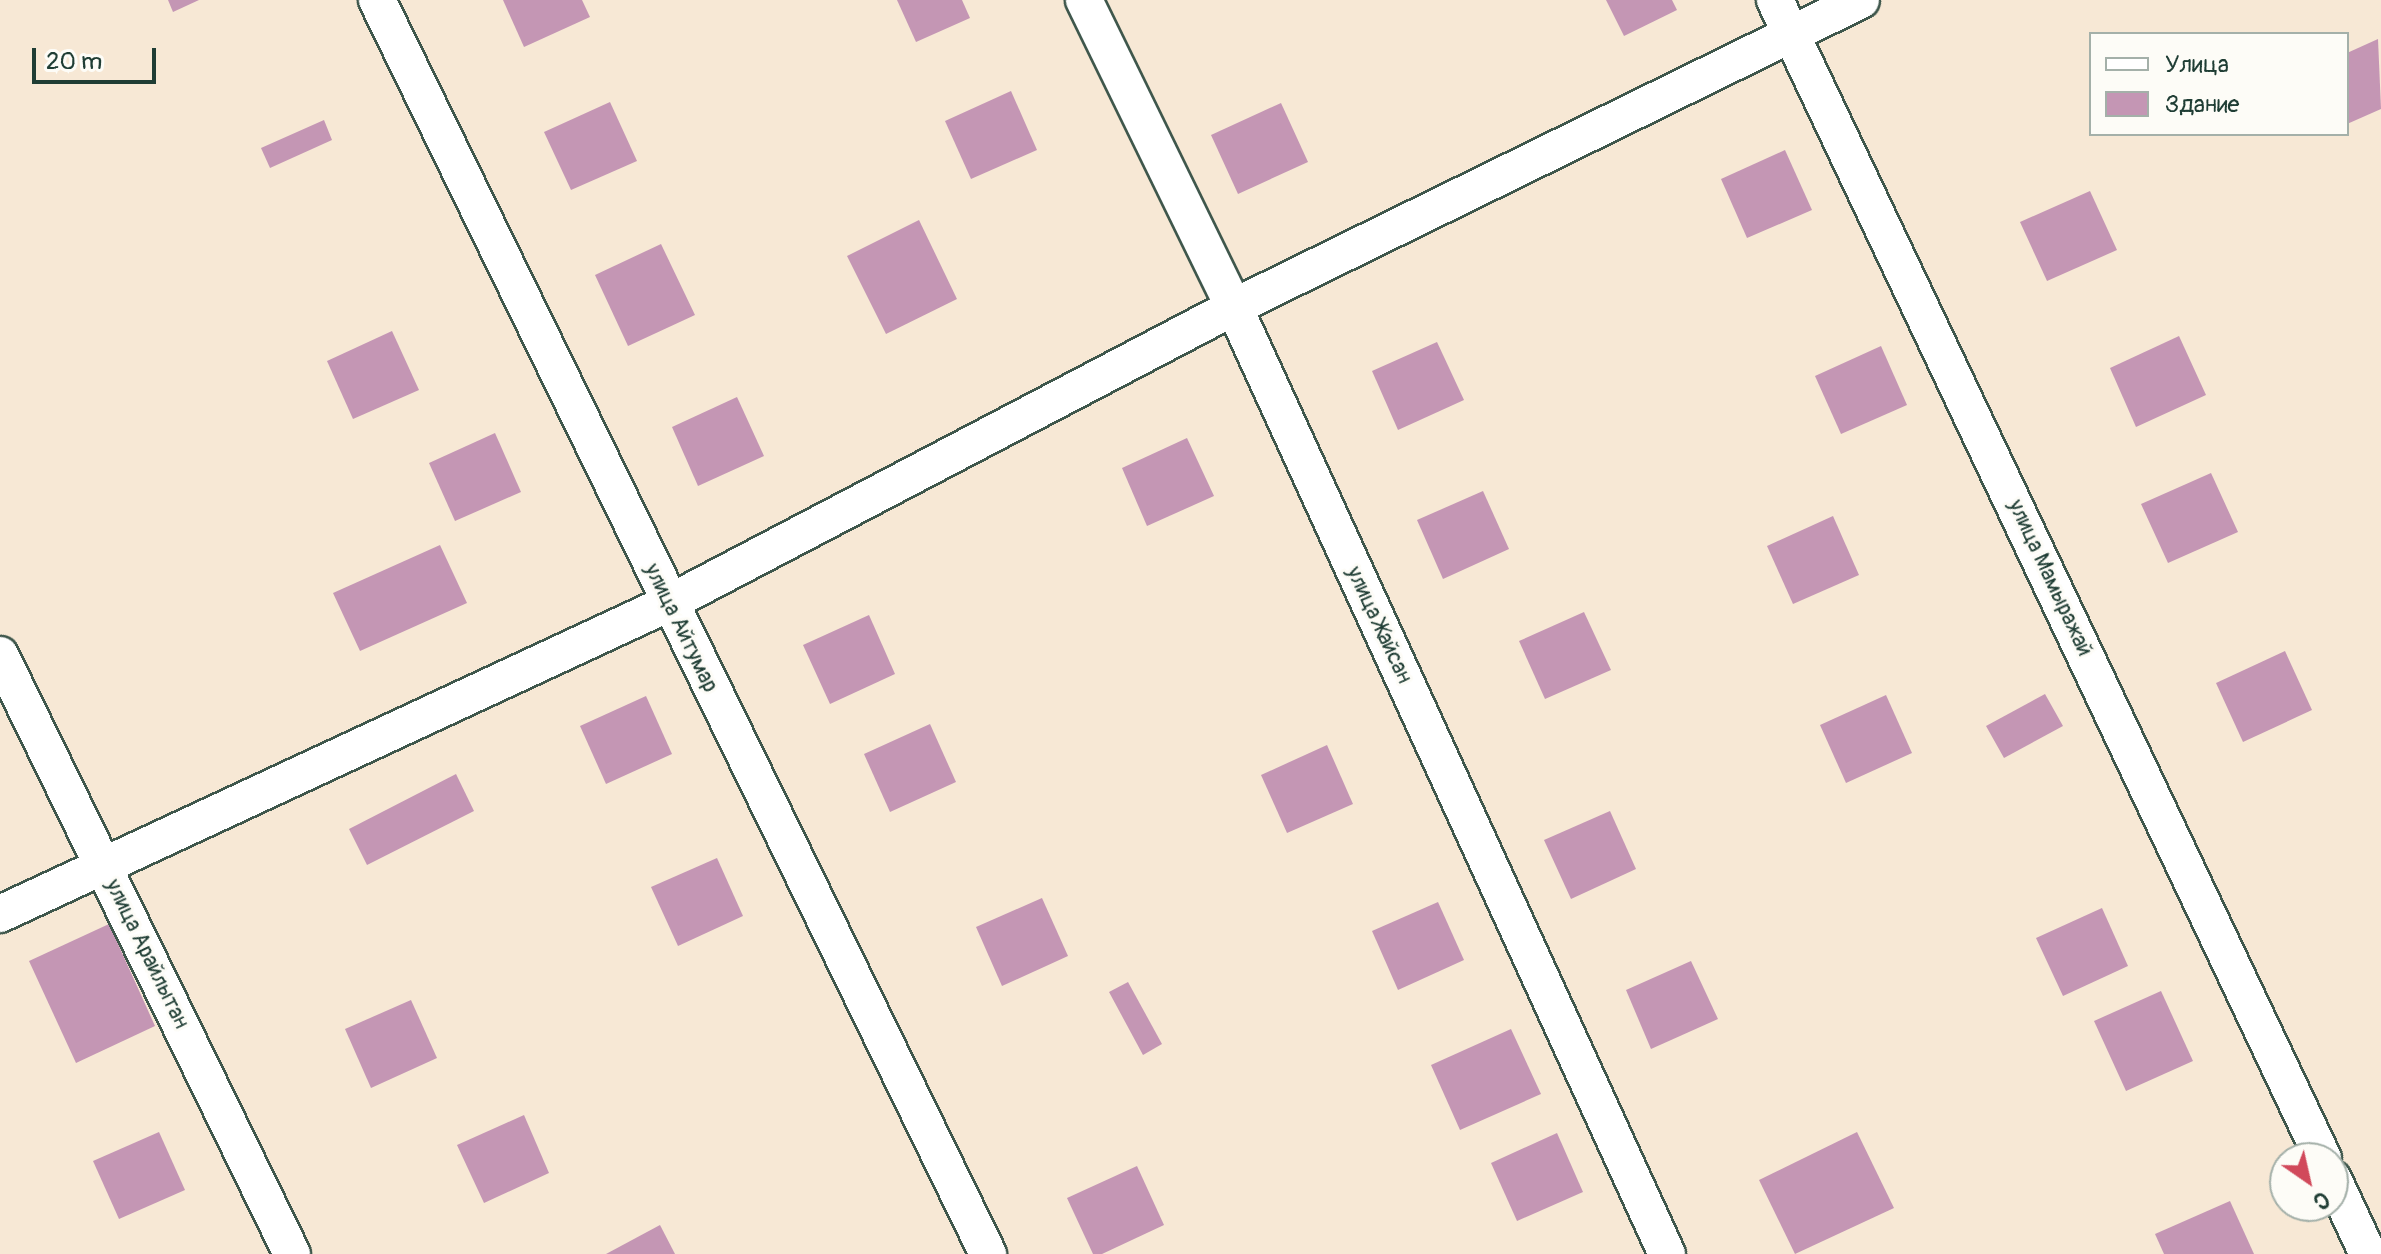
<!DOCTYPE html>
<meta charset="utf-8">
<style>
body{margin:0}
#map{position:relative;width:2381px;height:1254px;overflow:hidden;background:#f7e8d5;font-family:Pangolin,sans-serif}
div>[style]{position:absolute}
.building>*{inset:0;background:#c496b4}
.roads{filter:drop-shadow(2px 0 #3f574c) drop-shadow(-2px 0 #3f574c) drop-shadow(0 2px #3f574c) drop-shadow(0 -2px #3f574c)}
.minor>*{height:36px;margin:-18px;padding:0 18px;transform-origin:18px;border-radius:18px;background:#fff}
span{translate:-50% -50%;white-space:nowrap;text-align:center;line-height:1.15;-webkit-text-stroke:6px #fdfcf7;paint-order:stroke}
.street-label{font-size:22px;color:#1f3d34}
.legend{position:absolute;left:2089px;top:32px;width:260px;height:104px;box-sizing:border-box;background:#fdfcf7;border:2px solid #a4b0a9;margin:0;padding:10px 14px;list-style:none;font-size:24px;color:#1f3d34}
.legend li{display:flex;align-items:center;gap:16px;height:40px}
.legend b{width:40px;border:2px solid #a4b0a9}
.north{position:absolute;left:2269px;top:1142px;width:80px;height:80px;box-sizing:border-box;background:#fdfcf7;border:2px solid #a4b0a9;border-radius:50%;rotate:146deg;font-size:22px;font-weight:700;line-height:32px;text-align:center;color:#1f3d34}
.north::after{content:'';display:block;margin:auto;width:28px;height:36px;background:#d1495b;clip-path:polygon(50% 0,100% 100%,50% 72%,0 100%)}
.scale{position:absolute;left:32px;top:48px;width:124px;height:36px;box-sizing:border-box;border:4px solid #1f3d34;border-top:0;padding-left:10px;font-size:24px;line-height:28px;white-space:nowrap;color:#1f3d34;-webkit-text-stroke:6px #fdfcf7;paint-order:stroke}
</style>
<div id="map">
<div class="building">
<div style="clip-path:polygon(168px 0,199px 0,173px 12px)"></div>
<div style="clip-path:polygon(503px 0,582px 0,590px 17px,524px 47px)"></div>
<div style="clip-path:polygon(897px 0,962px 0,970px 18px,916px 42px)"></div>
<div style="clip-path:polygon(1606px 0,1672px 0,1677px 10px,1624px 36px)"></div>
<div style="clip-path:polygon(2378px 39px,2381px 109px,2347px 124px,2347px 53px)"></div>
<div style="clip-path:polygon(1011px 91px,1037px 150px,971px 179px,945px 121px)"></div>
<div style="clip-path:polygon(610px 102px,637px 161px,571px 190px,544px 132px)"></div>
<div style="clip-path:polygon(1281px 103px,1308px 162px,1238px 194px,1211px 135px)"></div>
<div style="clip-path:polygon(324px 120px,332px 140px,270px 168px,261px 148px)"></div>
<div style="clip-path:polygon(1785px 150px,1812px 210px,1747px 238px,1721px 179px)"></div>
<div style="clip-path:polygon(2090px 191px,2117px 250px,2047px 281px,2020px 222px)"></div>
<div style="clip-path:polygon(919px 220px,957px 299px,886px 334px,847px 256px)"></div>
<div style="clip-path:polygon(661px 244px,695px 315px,628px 346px,595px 275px)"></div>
<div style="clip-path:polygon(392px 331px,419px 390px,353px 419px,327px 361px)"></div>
<div style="clip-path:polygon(2179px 336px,2206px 395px,2136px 427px,2110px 368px)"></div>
<div style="clip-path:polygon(1437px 342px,1464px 400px,1398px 430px,1372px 371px)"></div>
<div style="clip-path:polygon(1881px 346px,1907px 405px,1841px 434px,1815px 376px)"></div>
<div style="clip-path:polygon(737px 397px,764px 456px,698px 486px,672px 427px)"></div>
<div style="clip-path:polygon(495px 433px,521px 492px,455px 521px,429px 463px)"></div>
<div style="clip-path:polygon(1187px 438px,1214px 496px,1147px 526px,1122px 468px)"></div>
<div style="clip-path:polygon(2211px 473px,2238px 532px,2168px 563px,2141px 504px)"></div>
<div style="clip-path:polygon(1483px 491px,1509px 549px,1443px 579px,1417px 520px)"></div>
<div style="clip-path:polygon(1833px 516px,1859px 575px,1793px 604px,1767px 546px)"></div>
<div style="clip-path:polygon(440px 545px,467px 603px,360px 651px,333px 593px)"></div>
<div style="clip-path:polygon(1584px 612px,1611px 670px,1545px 699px,1519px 641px)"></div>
<div style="clip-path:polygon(869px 615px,895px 674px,830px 704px,803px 645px)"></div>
<div style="clip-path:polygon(2285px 651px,2312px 710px,2243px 742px,2216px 683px)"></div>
<div style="clip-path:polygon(2045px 694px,2063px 726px,2004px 758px,1986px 726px)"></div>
<div style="clip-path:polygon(1886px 695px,1912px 753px,1846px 783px,1820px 725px)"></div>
<div style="clip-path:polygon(646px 696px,672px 754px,606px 784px,580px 726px)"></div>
<div style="clip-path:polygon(930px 724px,956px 782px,890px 812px,864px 754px)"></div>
<div style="clip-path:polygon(1327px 745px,1353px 804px,1287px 833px,1261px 775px)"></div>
<div style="clip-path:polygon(456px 774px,474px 811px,367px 865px,349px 829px)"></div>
<div style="clip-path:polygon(1610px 811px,1636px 869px,1571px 899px,1544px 840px)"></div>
<div style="clip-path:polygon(717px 858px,743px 916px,678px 946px,651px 887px)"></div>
<div style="clip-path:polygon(1042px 898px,1068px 956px,1002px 986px,976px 927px)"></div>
<div style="clip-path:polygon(1438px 902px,1464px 960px,1398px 990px,1372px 931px)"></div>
<div style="clip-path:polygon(2102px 908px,2128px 966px,2063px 996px,2036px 938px)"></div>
<div style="clip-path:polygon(109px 924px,155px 1026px,76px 1063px,29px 961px)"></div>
<div style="clip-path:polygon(1691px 961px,1718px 1019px,1651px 1049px,1626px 990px)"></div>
<div style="clip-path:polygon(1128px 982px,1162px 1044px,1143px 1055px,1109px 992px)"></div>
<div style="clip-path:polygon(2161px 991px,2193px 1061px,2126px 1091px,2094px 1021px)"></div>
<div style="clip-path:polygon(411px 1000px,437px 1058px,371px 1088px,345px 1029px)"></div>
<div style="clip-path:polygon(1511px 1029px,1541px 1094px,1460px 1130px,1431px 1065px)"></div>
<div style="clip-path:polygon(524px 1115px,549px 1173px,484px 1203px,457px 1145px)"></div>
<div style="clip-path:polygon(159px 1132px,185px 1190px,119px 1219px,93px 1161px)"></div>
<div style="clip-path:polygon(1857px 1132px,1894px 1208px,1795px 1254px,1759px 1180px)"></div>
<div style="clip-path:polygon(1557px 1133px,1583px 1192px,1517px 1221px,1491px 1163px)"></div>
<div style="clip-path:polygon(1137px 1166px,1164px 1225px,1102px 1254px,1093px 1254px,1067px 1198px)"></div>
<div style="clip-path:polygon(2230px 1201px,2254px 1254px,2164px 1254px,2155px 1234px)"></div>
<div style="clip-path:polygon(660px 1225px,675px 1254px,606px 1254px)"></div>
</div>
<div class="roads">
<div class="minor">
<div style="left:377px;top:0;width:1395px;rotate:64.02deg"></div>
<div style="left:1084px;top:0;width:342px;rotate:64deg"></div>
<div style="left:1234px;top:307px;width:1041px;rotate:65.43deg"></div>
<div style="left:1775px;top:0;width:1281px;rotate:64.68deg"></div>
<div style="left:0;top:655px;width:666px;rotate:64.01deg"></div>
<div style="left:0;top:914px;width:738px;rotate:-24.93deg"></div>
<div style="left:669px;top:603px;width:638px;rotate:-27.65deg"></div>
<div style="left:1234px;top:307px;width:698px;rotate:-26.09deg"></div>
<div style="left:2333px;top:1179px;width:83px;rotate:65deg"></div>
</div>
</div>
<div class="street-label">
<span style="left:2050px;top:578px;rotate:65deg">улица Мамыражай</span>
<span style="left:1379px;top:625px;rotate:65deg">улица Жайсан</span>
<span style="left:681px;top:628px;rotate:64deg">улица Айтумар</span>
<span style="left:147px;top:954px;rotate:64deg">улица Арайлытан</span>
</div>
<ul class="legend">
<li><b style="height:10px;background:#fff"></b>Улица</li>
<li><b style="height:22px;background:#c496b4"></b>Здание</li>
</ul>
<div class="north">С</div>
<div class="scale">20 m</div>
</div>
